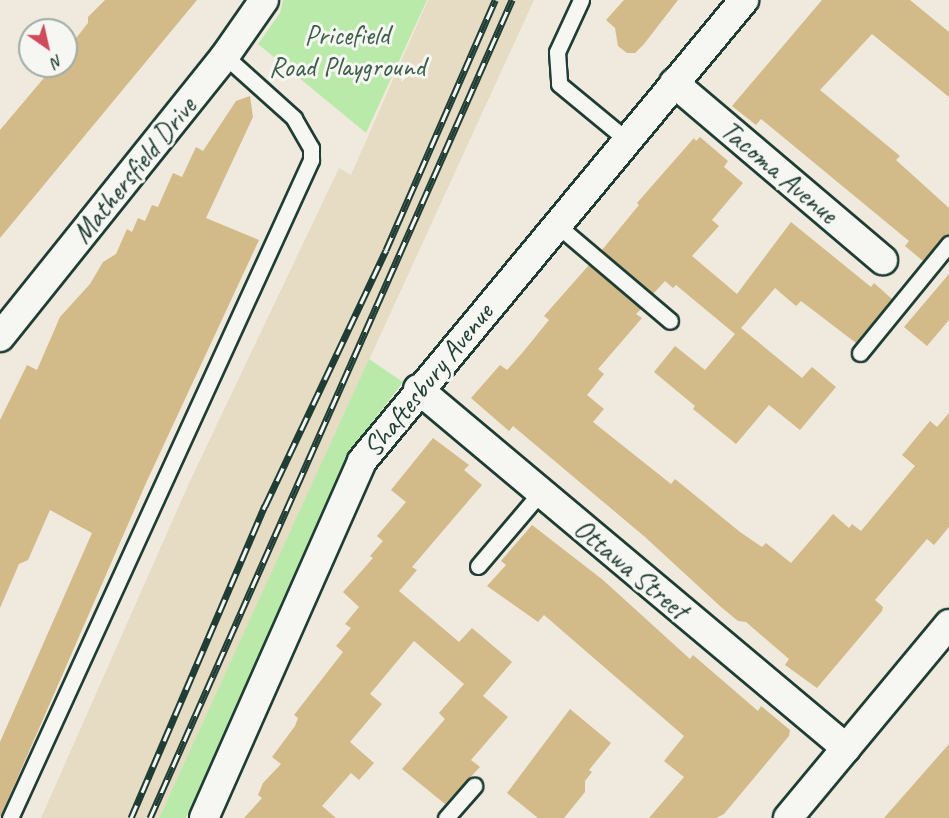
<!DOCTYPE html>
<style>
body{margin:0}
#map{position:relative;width:949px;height:818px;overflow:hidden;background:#efeadd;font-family:Caveat,sans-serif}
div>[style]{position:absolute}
.built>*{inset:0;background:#e6dcc4}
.green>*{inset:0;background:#b9eaa9}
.building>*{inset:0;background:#d2ba89}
.roads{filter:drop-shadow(2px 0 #1f3d34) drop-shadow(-2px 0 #1f3d34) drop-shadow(0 2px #1f3d34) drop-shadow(0 -2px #1f3d34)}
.service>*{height:15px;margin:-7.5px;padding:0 7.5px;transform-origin:7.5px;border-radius:7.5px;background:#f6f6f2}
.minor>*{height:28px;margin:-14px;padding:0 14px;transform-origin:14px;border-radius:14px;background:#f6f6f2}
.rail>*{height:7px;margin-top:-3.5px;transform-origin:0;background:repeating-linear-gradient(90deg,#f6f6f2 0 14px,#1f3d34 0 28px);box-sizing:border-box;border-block:2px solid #1f3d34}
span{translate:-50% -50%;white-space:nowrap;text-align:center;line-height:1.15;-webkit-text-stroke:6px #f6f6f2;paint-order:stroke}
.park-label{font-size:28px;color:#3e604b}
.street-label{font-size:28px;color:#1f3d34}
.north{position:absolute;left:18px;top:18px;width:60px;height:60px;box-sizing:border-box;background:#f6f6f2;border:2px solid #a0aca6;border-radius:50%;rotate:146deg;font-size:16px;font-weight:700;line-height:24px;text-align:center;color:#1f3d34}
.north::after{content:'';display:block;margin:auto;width:21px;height:27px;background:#d1495b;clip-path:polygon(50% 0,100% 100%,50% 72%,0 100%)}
</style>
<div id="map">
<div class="built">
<div style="clip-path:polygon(428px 0,534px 0,159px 818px,41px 818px,190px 481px,339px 168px,351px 175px)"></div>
</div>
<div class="green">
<div style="clip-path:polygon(283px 0,427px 0,366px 133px,258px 44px,280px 13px)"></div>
<div style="clip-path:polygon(369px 359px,403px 382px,347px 455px,186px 818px,159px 818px)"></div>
</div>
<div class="building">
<div style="clip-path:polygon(105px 0,197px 0,0 238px,0 130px,54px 66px,66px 66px,66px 51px,88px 23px,88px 17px)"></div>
<div style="clip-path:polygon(624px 0,678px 0,644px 44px,635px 53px,627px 53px,618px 46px,615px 28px,606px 20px)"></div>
<div style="clip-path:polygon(822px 0,910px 0,949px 32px,949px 97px,872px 34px,820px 90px,900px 156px,896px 160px,949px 208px,949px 234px,923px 261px,905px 246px,909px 241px,761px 119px,756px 125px,732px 106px)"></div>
<div style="clip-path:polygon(250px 96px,253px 117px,206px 218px,259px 240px,146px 483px,0 818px,0 742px,92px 533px,50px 510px,28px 560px,19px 564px,0 608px,0 420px,27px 365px,37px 370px,60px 317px,90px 284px,103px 262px,116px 254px,127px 229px,132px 232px,138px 218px,145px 221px,152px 205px,158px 207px,173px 173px,182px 177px,196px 147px,203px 151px,236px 101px)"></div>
<div style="clip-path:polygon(700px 137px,728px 161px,724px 167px,743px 183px,712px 220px,719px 226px,692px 256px,737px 294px,791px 222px,871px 287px,874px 283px,892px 299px,856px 343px,801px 301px,796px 306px,775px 288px,741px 328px,802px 378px,812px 367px,836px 387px,800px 430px,769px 405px,736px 444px,693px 409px,695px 406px,654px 372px,675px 346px,705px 370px,735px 334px,676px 285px,673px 288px,665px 281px,653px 294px,602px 250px,639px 205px,637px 203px,694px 138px,696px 141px)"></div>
<div style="clip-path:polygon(589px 265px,641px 309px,636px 314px,642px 318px,598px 369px,604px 374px,587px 395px,604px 409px,593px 422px,671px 484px,675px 479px,740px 532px,762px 547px,766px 543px,791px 563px,833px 514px,849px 528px,852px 524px,861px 531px,915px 466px,902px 455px,930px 421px,937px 427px,949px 413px,949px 527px,934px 545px,927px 539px,875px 600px,883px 607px,882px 611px,817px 688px,785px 665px,789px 659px,746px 622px,738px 621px,721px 607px,645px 537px,513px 426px,509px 431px,471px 398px,500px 365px,507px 370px,523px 352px,549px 320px,544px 316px)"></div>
<div style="clip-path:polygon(949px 274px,949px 320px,927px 346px,904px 327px)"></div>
<div style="clip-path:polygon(433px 438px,469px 465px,464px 470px,482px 485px,412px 567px,417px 570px,399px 591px,459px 642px,472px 628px,512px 662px,483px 696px,508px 717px,471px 760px,480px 767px,445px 804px,402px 769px,445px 719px,439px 713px,464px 684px,414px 641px,370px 694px,382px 704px,350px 742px,374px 763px,359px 780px,351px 773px,322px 806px,336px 818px,244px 818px,262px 798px,258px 795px,263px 783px,281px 764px,272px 757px,295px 726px,298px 718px,294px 715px,343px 652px,336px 646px,351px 628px,345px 624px,359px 607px,343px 592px,373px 558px,370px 556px,383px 541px,377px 536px,406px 502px,391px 490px)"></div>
<div style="clip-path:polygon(532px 525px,603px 580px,690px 659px,693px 655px,758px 711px,761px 706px,790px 730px,789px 736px,724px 814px,716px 818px,649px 818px,684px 777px,664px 761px,684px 736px,544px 615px,538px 622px,487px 586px,506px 565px,501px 561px)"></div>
<div style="clip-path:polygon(570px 709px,611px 743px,589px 770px,592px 772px,585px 781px,585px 792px,564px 818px,538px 818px,507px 793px)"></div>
<div style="clip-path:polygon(949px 744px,949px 818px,884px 818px)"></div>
</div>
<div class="roads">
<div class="service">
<div style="left:581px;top:0;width:57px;rotate:114.8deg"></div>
<div style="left:557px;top:52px;width:32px;rotate:86deg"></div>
<div style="left:559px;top:84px;width:88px;rotate:39.5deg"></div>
<div style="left:557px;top:225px;width:148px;rotate:40.3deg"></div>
<div style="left:860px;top:353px;width:141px;rotate:-50.8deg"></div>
<div style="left:478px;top:566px;width:96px;rotate:-49.7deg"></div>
<div style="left:10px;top:818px;width:724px;rotate:-65.42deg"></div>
<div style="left:311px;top:160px;width:12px;rotate:-90deg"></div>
<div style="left:311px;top:148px;width:34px;rotate:-120deg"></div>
<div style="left:294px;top:118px;width:93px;rotate:-138.1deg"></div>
<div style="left:446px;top:818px;width:43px;rotate:-48.8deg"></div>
</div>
<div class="minor">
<div style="left:674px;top:83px;width:274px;rotate:40.3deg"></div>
<div style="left:0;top:337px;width:360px;rotate:-51.3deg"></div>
<div style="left:225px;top:56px;width:68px;rotate:-55.1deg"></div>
<div style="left:418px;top:389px;width:559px;rotate:39.99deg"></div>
<div style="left:204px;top:818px;width:390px;rotate:-66.1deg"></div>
<div style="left:362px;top:461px;width:599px;rotate:-50.35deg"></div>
<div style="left:788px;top:818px;width:252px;rotate:-50.3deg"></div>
</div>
</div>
<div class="rail">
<div style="left:131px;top:818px;width:340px;rotate:-66.8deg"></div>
<div style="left:265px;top:506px;width:283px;rotate:-64.7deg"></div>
<div style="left:386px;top:250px;width:273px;rotate:-66.4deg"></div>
<div style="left:150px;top:818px;width:895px;rotate:-66.13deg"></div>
</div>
<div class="park-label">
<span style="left:347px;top:51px">Pricefield<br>Road Playground</span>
</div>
<div class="street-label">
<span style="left:134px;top:170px;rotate:-51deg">Mathersfield Drive</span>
<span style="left:779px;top:172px;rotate:40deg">Tacoma Avenue</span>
<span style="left:428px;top:380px;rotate:-51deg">Shaftesbury Avenue</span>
<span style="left:631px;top:569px;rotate:40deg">Ottawa Street</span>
</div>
<div class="north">N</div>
</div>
